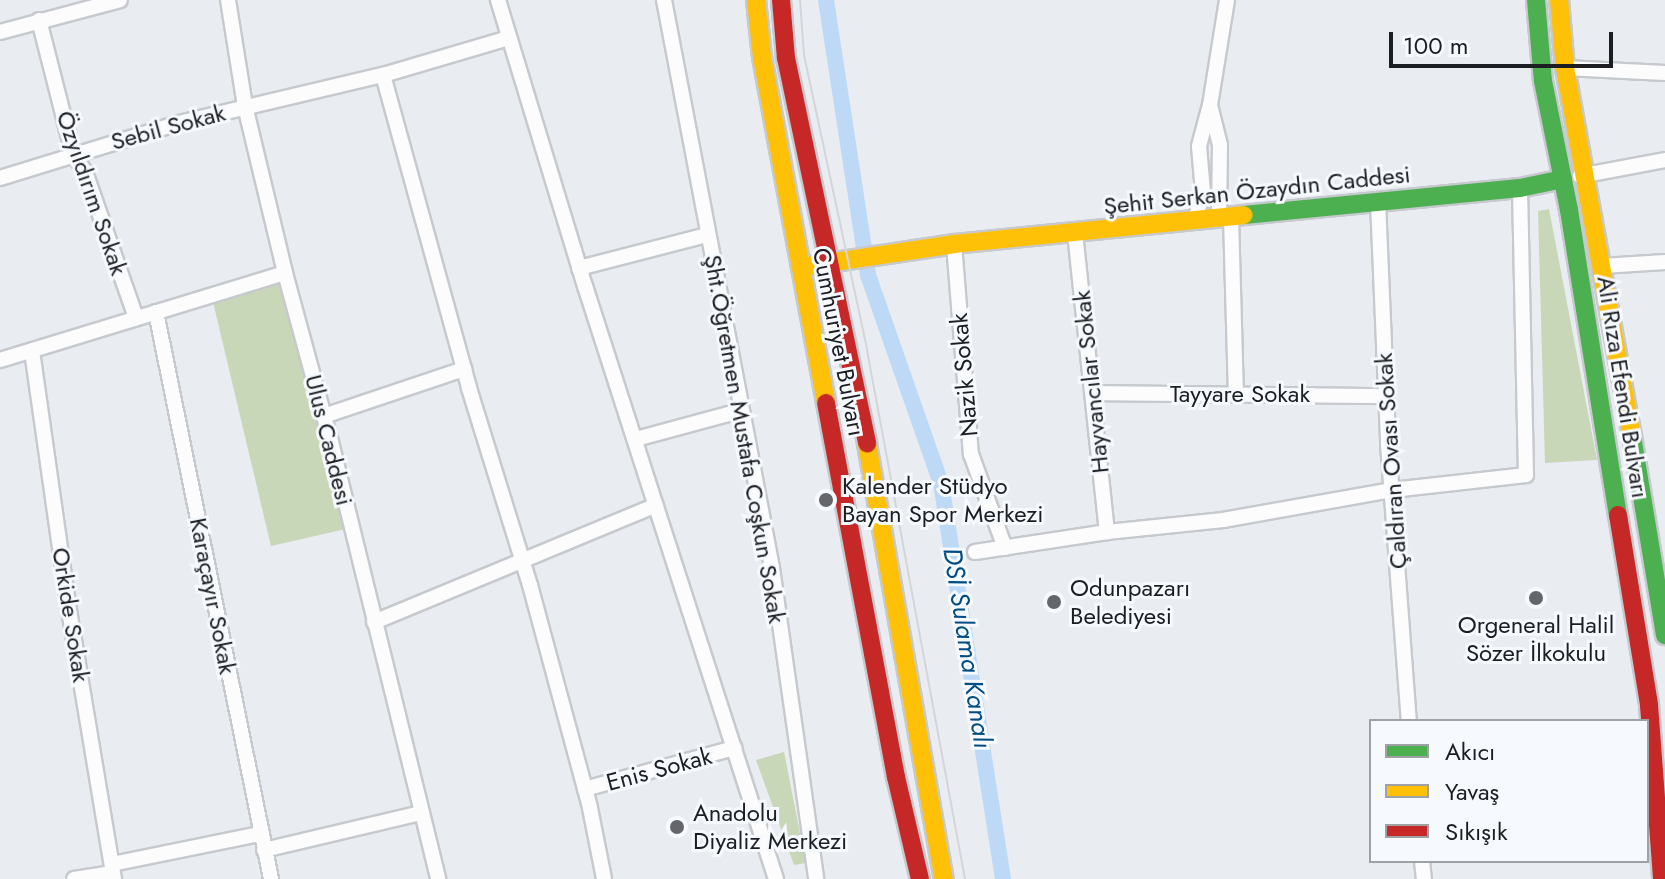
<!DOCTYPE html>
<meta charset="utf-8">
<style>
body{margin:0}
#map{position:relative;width:1665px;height:879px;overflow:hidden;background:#e9edf2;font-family:Jost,sans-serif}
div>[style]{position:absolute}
.green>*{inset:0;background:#c8d7b8}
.canal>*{height:16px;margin:-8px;padding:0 8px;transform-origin:8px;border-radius:8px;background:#bed9f6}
.roads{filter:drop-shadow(2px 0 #c6c9cd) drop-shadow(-2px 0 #c6c9cd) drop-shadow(0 2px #c6c9cd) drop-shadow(0 -2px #c6c9cd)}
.street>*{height:14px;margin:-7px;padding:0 7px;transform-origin:7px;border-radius:7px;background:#fcfcfd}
.fast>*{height:18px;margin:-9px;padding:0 9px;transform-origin:9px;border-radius:9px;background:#4caf50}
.slow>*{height:18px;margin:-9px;padding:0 9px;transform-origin:9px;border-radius:9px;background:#ffc107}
.jam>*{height:18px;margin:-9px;padding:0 9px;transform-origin:9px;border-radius:9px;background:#c62828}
.tram>*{height:2px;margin:-1px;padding:0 1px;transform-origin:1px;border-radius:1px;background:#d5d5d7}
.dots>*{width:22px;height:22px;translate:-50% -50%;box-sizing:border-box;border:4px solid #f6f9fd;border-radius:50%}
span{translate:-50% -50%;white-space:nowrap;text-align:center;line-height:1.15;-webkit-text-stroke:6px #f6f9fd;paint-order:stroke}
.street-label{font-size:24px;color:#1c1e22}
.poi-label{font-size:24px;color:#1c1e22}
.left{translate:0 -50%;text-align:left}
.water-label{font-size:26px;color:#004c84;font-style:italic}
.legend{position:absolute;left:1369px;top:719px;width:280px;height:144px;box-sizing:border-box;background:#f6f9fd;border:2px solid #9fa1a5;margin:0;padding:10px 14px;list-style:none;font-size:24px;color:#1c1e22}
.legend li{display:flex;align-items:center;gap:16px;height:40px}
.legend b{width:40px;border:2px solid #9fa1a5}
.scale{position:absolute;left:1389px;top:32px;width:224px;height:36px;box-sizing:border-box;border:4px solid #1c1e22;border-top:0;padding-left:10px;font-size:24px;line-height:28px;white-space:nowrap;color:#1c1e22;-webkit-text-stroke:6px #f6f9fd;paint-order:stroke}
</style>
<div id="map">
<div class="green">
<div style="clip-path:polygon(1549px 209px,1597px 460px,1545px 463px,1538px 211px)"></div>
<div style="clip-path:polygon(280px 282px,346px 529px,271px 546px,213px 302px)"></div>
<div style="clip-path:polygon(784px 752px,806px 863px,794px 865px,756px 760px)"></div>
</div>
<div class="canal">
<div style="left:826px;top:0;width:278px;rotate:81.3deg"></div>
<div style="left:868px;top:275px;width:220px;rotate:70.7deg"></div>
<div style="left:941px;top:483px;width:401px;rotate:81.1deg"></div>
</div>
<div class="roads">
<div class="street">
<div style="left:228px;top:0;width:107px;rotate:80.9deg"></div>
<div style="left:245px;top:106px;width:172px;rotate:76.5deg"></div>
<div style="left:285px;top:273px;width:175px;rotate:74.8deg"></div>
<div style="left:331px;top:442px;width:450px;rotate:76.2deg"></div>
<div style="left:498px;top:0;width:299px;rotate:73.1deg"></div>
<div style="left:585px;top:286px;width:623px;rotate:72.15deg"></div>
<div style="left:664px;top:0;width:578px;rotate:79.23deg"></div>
<div style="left:772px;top:568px;width:314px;rotate:81.9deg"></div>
<div style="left:39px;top:20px;width:137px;rotate:75.7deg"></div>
<div style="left:73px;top:153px;width:22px;rotate:58deg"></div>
<div style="left:85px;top:172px;width:155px;rotate:70.7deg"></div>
<div style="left:0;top:32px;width:124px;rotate:-14.9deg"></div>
<div style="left:1565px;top:68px;width:100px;rotate:2.9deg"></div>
<div style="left:383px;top:75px;width:325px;rotate:74.6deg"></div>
<div style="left:469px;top:388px;width:206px;rotate:72.8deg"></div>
<div style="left:530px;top:585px;width:231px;rotate:74.9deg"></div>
<div style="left:590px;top:808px;width:72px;rotate:78.8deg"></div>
<div style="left:1210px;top:105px;width:106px;rotate:-80.8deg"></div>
<div style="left:1580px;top:176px;width:86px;rotate:-10.7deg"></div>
<div style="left:0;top:178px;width:183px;rotate:-17.1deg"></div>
<div style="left:175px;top:124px;width:214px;rotate:-13.3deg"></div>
<div style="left:383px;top:75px;width:131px;rotate:-16.4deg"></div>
<div style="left:1378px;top:201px;width:243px;rotate:87.6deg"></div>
<div style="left:1388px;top:444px;width:278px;rotate:85.7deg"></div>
<div style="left:1231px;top:217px;width:177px;rotate:88.4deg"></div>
<div style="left:1195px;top:221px;width:30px;rotate:-75deg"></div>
<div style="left:1203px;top:192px;width:46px;rotate:-95deg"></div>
<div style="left:1199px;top:146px;width:42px;rotate:-75deg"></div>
<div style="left:1210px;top:105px;width:41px;rotate:76deg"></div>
<div style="left:1220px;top:145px;width:73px;rotate:90.8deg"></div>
<div style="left:1075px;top:233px;width:301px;rotate:83.9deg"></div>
<div style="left:954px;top:244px;width:211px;rotate:85.4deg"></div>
<div style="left:971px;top:454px;width:100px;rotate:70.1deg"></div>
<div style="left:1602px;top:266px;width:63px;rotate:-3.6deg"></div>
<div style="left:579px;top:268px;width:132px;rotate:-14.5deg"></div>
<div style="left:156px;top:312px;width:579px;rotate:78.53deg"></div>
<div style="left:32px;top:351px;width:262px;rotate:81.9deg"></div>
<div style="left:69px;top:610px;width:273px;rotate:80.5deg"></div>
<div style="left:0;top:360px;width:298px;rotate:-17deg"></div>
<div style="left:1093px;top:393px;width:293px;rotate:0.6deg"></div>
<div style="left:324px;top:416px;width:148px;rotate:-18.6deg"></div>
<div style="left:636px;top:439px;width:108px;rotate:-15.1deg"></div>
<div style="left:975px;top:552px;width:134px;rotate:-8.6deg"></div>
<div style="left:1107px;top:532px;width:117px;rotate:-5.9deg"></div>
<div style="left:1223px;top:520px;width:172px;rotate:-10.1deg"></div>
<div style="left:1392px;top:490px;width:135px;rotate:-6.4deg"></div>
<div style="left:1526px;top:475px;width:287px;rotate:-91.2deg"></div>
<div style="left:374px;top:622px;width:305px;rotate:-22.5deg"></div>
<div style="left:585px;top:789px;width:155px;rotate:-15.4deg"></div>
<div style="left:264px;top:850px;width:160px;rotate:-13.3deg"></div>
<div style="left:1422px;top:861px;width:18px;rotate:84deg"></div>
<div style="left:112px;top:864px;width:151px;rotate:-11.5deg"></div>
<div style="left:74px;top:879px;width:39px;rotate:-9deg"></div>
</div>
<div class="fast">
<div style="left:1536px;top:0;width:81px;rotate:85.1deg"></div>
<div style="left:1543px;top:81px;width:132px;rotate:78.6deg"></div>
<div style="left:1569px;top:210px;width:309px;rotate:80.9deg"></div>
<div style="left:1244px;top:215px;width:277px;rotate:-5.6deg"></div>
<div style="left:1520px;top:188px;width:44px;rotate:-11.8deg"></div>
<div style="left:1632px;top:436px;width:202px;rotate:80.6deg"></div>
</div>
<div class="slow">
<div style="left:756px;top:0;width:57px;rotate:84deg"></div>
<div style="left:762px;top:57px;width:352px;rotate:79.5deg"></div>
<div style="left:1559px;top:0;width:68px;rotate:85deg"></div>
<div style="left:1565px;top:68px;width:374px;rotate:79.7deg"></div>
<div style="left:801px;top:267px;width:155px;rotate:-8.5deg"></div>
<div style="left:954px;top:244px;width:291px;rotate:-5.7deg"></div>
<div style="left:867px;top:444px;width:442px;rotate:80deg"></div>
</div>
<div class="jam">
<div style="left:781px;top:0;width:58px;rotate:85.1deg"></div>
<div style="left:786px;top:58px;width:394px;rotate:78.1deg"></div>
<div style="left:826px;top:403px;width:380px;rotate:79.4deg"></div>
<div style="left:896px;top:777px;width:105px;rotate:76.8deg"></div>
<div style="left:1618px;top:515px;width:193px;rotate:80.7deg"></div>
<div style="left:1649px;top:705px;width:174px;rotate:85.7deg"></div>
</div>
</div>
<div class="tram">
<div style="left:800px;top:0;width:55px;rotate:85.8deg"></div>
<div style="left:804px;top:55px;width:302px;rotate:77.9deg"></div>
<div style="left:867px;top:350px;width:538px;rotate:79.5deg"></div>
</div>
<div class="dots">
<div style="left:826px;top:500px;background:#64666b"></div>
<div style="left:1536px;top:598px;background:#64666b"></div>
<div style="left:1054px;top:602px;background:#64666b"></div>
<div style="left:677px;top:827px;background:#64666b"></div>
</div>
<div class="street-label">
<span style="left:168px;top:127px;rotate:-15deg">Sebil Sokak</span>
<span style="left:1257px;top:190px;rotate:-6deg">Şehit Serkan Özaydın Caddesi</span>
<span style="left:92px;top:193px;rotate:71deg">Özyıldırım Sokak</span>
<span style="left:839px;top:342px;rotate:79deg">Cumhuriyet Bulvarı</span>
<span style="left:964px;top:375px;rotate:-95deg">Nazik Sokak</span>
<span style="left:1091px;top:382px;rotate:-96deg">Hayvancılar Sokak</span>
<span style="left:1623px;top:387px;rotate:81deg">Ali Rıza Efendi Bulvarı</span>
<span style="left:1240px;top:394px">Tayyare Sokak</span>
<span style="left:745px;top:439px;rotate:80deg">Şht.Öğretmen Mustafa Coşkun Sokak</span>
<span style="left:329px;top:440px;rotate:76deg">Ulus Caddesi</span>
<span style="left:1391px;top:461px;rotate:-94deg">Çaldıran Ovası Sokak</span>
<span style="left:213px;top:596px;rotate:79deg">Karaçayır Sokak</span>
<span style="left:71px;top:615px;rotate:81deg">Orkide Sokak</span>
<span style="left:659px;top:769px;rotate:-15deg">Enis Sokak</span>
</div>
<div class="poi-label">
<span class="left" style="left:842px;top:500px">Kalender Stüdyo<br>Bayan Spor Merkezi</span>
<span class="left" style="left:1070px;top:602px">Odunpazarı<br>Belediyesi</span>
<span style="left:1536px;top:639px">Orgeneral Halil<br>Sözer İlkokulu</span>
<span class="left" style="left:693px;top:827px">Anadolu<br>Diyaliz Merkezi</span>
</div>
<div class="water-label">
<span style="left:967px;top:648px;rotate:81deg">DSİ Sulama Kanalı</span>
</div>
<ul class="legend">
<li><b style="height:10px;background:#4caf50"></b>Akıcı</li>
<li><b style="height:10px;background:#ffc107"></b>Yavaş</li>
<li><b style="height:10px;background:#c62828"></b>Sıkışık</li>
</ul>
<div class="scale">100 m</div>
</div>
